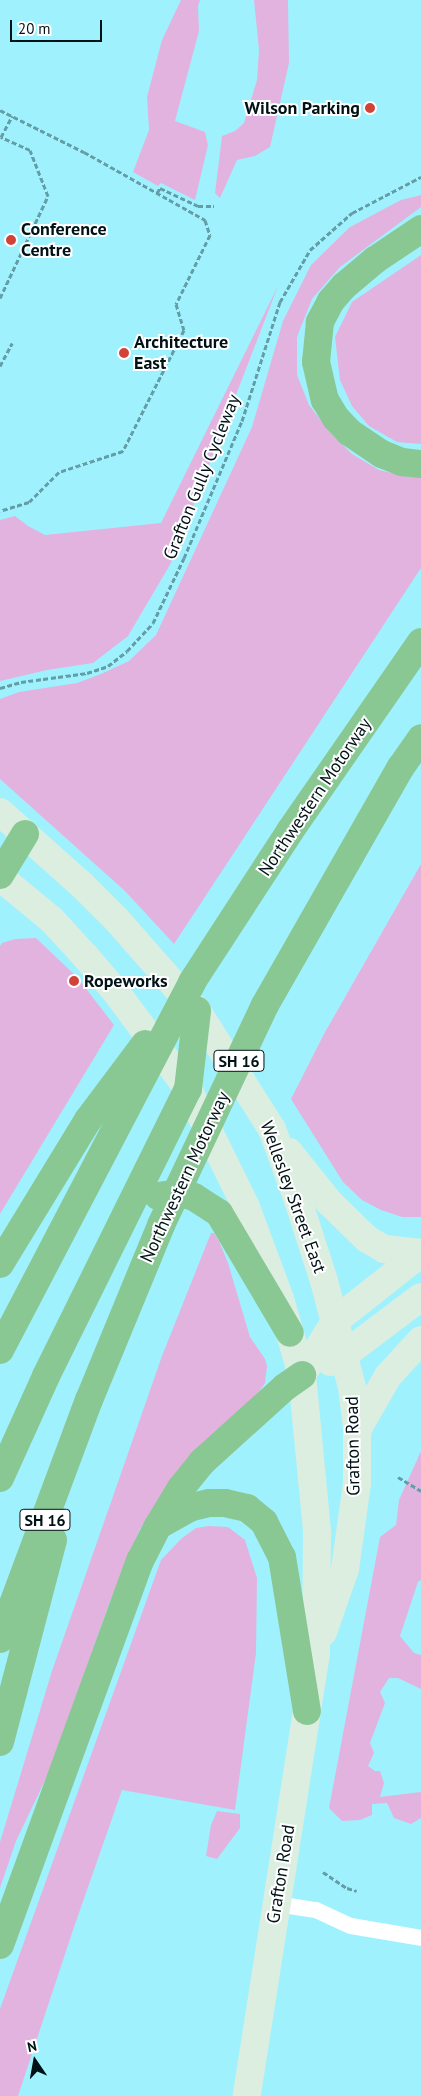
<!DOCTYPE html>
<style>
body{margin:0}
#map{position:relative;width:421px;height:2096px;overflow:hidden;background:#a0f1fe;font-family:"PT Sans",sans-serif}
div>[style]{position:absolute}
.green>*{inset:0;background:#e2b3df}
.path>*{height:3px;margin-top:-1.5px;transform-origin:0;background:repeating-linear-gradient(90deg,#639da6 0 5px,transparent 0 7.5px)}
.service>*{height:16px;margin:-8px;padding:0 8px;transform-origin:8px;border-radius:8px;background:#fff}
.secondary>*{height:28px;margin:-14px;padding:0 14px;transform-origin:14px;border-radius:14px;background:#dceedf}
.motorway>*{height:28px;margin:-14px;padding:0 14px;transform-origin:14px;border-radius:14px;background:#89c893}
.dots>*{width:14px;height:14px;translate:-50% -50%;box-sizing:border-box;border:2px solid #fff;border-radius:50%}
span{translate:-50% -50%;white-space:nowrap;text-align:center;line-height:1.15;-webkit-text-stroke:4px #fff;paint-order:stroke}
.shield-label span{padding:1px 4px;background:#fff;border:1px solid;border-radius:4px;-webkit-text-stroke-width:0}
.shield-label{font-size:16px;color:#001216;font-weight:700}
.poi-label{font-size:18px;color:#001216;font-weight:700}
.right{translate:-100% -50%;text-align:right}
.left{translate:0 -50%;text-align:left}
.street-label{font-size:18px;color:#001216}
.north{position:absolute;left:10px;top:2036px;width:50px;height:50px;-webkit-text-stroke:4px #fff;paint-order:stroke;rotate:348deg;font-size:14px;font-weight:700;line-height:20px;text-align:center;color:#001216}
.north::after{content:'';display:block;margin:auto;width:18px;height:22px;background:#001216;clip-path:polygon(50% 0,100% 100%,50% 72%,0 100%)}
.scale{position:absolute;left:10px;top:20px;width:92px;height:22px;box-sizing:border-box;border:2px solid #001216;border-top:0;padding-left:6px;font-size:15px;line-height:18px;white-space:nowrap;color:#001216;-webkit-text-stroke:4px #fff;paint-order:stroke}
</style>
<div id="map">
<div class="green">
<div style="clip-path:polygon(181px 0,200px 0,198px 6px,199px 31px,175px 121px,205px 132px,208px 145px,195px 200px,161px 183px,158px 186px,133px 172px,149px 130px,147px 97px,162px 40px)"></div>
<div style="clip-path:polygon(254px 0,288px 0,289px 63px,270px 147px,255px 156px,237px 160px,220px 198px,215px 193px,222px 136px,235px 131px,244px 123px,257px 80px,259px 50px)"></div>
<div style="clip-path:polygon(421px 195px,421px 207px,340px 267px,312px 299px,297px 337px,297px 375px,309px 405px,330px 432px,352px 454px,379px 470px,410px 477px,421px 477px,421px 568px,174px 944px,125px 891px,0 779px,0 699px,19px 692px,77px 683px,101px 674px,129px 661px,156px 635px,252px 427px,283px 321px,311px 265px,350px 227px,401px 200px)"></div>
<div style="clip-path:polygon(421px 255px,421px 444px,397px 442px,369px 426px,352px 406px,340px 380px,335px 337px,352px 302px)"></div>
<div style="clip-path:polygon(278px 286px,171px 563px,128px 636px,93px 663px,47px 670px,0 681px,0 520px,15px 516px,28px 526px,45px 535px,161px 523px)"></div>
<div style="clip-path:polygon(421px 864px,421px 1217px,402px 1217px,381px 1210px,362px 1200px,343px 1182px,291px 1099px,324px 1034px)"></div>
<div style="clip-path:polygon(36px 938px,77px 977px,114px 1025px,0 1214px,0 946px,2px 943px,15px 939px)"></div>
<div style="clip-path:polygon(211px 1233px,214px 1233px,219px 1241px,228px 1263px,250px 1337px,265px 1359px,267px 1366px,265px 1383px,255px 1398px,212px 1435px,173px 1477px,140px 1529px,109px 1604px,50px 1770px,16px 1841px,0 1888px,0 1842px,52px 1671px,162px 1356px)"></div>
<div style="clip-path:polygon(421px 1451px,421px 1580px,418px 1582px,400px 1636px,414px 1653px,421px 1655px,421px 1689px,398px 1678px,389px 1678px,380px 1692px,385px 1703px,370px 1743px,374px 1753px,368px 1766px,375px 1771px,380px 1771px,384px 1783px,380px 1797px,421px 1792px,421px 1818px,411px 1824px,394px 1818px,387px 1803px,372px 1804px,372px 1815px,360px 1820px,342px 1821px,329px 1808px,380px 1537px,396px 1525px,399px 1500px)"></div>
<div style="clip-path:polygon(209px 1526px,228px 1527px,245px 1540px,257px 1578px,256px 1653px,235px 1810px,122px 1790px,73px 1930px,18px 2096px,0 2096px,0 2009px,161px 1560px,182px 1538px,196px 1528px)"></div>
<div style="clip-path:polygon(217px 1811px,240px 1814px,240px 1828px,217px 1859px,206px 1856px,211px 1825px)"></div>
</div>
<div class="path">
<div style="left:0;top:110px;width:94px;rotate:26.6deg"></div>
<div style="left:84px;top:152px;width:139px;rotate:29.3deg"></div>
<div style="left:205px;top:220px;width:16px;rotate:72deg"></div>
<div style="left:210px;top:235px;width:77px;rotate:116.2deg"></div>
<div style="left:176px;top:304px;width:27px;rotate:73deg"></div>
<div style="left:184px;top:330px;width:136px;rotate:116.8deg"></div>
<div style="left:123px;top:451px;width:67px;rotate:161.8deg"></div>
<div style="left:59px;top:472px;width:42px;rotate:135deg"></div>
<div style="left:29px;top:502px;width:30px;rotate:163deg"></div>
<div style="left:157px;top:193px;width:6px;rotate:-59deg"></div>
<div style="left:160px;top:188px;width:42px;rotate:25.3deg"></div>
<div style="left:198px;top:206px;width:16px"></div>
<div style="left:0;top:298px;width:113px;rotate:-64.8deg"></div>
<div style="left:48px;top:196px;width:49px;rotate:-111.4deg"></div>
<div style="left:30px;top:150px;width:32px;rotate:-156deg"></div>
<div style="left:1px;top:137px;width:24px;rotate:-62deg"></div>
<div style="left:0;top:366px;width:26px;rotate:-62deg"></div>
<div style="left:0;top:688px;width:22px;rotate:-16deg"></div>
<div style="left:21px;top:682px;width:67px;rotate:-7.8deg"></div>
<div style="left:87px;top:673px;width:22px;rotate:-18deg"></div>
<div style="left:108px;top:666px;width:24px;rotate:-38deg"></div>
<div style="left:127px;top:651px;width:38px;rotate:-47deg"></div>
<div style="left:153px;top:623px;width:72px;rotate:-64.5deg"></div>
<div style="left:184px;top:558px;width:149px;rotate:-67.1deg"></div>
<div style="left:242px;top:421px;width:125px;rotate:-72.3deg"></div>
<div style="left:280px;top:302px;width:60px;rotate:-60deg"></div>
<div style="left:310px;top:250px;width:56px;rotate:-41.4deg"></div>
<div style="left:352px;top:213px;width:78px;rotate:-27.6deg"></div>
<div style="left:398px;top:1477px;width:27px;rotate:31deg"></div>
<div style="left:323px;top:1872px;width:29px;rotate:34deg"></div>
<div style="left:347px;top:1888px;width:10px;rotate:17deg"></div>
</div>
<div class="service">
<div style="left:277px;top:1904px;width:39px;rotate:9deg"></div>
<div style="left:316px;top:1910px;width:38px;rotate:25deg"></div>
<div style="left:351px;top:1926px;width:71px;rotate:9.7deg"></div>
</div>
<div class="secondary">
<div style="left:0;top:812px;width:110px;rotate:41.7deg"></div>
<div style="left:82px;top:885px;width:49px;rotate:45deg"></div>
<div style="left:117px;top:920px;width:121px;rotate:48.7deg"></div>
<div style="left:197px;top:1011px;width:140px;rotate:57.6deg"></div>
<div style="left:272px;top:1129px;width:76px;rotate:69.9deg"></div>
<div style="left:298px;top:1200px;width:85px;rotate:72.2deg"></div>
<div style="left:324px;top:1281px;width:110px;rotate:75.2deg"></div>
<div style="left:352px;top:1387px;width:39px;rotate:83deg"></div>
<div style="left:357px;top:1426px;width:57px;rotate:90deg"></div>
<div style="left:357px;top:1483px;width:87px;rotate:97.9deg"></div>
<div style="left:345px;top:1569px;width:67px;rotate:109.2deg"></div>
<div style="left:0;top:877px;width:67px;rotate:39.6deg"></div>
<div style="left:52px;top:920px;width:49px;rotate:47.5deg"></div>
<div style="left:85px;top:956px;width:48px;rotate:49.3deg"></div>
<div style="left:116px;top:992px;width:121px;rotate:53.4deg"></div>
<div style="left:188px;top:1089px;width:131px;rotate:63.8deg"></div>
<div style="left:246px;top:1207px;width:98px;rotate:69.7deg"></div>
<div style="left:280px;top:1299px;width:79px;rotate:73.9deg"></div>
<div style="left:302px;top:1375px;width:158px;rotate:84.5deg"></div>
<div style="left:317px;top:1532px;width:121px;rotate:90.5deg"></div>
<div style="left:316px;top:1653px;width:448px;rotate:98.9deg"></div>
<div style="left:289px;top:1152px;width:64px;rotate:51.3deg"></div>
<div style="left:329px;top:1202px;width:53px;rotate:44.2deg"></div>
<div style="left:367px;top:1239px;width:20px;rotate:30deg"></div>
<div style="left:384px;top:1249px;width:37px;rotate:6deg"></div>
<div style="left:330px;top:1362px;width:16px;rotate:-27deg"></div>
<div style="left:344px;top:1355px;width:96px;rotate:-37deg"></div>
<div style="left:302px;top:1375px;width:63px;rotate:-58.6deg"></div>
<div style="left:335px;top:1321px;width:110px;rotate:-38.3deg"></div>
<div style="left:357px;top:1430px;width:62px;rotate:-60.1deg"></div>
<div style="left:388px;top:1376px;width:49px;rotate:-47.5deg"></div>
</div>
<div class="motorway">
<div style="left:421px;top:229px;width:55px;rotate:146deg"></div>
<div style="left:375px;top:260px;width:40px;rotate:140deg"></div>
<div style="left:344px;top:286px;width:20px;rotate:131deg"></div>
<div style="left:331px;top:301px;width:24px;rotate:118deg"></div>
<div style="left:320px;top:322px;width:40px;rotate:95.7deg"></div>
<div style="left:316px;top:362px;width:39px;rotate:77deg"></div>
<div style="left:325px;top:400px;width:21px;rotate:59deg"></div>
<div style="left:336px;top:418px;width:19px;rotate:47deg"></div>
<div style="left:349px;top:432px;width:40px;rotate:34deg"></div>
<div style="left:382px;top:454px;width:22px;rotate:22deg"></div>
<div style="left:402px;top:462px;width:19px;rotate:6deg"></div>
<div style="left:0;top:875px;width:48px;rotate:-58.6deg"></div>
<div style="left:158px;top:1196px;width:22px;rotate:-8deg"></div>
<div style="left:180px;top:1193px;width:15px;rotate:16deg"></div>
<div style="left:194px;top:1197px;width:30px;rotate:33deg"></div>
<div style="left:219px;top:1213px;width:139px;rotate:59.4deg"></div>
<div style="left:0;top:1264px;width:169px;rotate:-58.6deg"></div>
<div style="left:88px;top:1120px;width:95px;rotate:-53.1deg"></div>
<div style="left:0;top:1350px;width:415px;rotate:-62.4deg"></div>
<div style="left:192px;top:982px;width:180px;rotate:-57deg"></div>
<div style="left:290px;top:831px;width:230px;rotate:-55.3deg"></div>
<div style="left:0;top:1478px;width:112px;rotate:-65.7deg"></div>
<div style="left:46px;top:1376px;width:320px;rotate:-63.7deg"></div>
<div style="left:188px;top:1089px;width:79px;rotate:-83.4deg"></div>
<div style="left:159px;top:1525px;width:38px;rotate:-29deg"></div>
<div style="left:192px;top:1507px;width:18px;rotate:-13deg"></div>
<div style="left:210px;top:1503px;width:15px"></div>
<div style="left:225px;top:1503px;width:23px;rotate:13deg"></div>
<div style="left:247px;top:1508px;width:22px;rotate:39deg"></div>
<div style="left:264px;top:1522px;width:39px;rotate:63deg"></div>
<div style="left:282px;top:1557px;width:156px;rotate:80.8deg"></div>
<div style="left:0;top:1639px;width:255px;rotate:-69.6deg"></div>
<div style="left:89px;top:1400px;width:189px;rotate:-67.6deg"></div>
<div style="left:161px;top:1225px;width:243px;rotate:-64.7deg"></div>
<div style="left:265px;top:1005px;width:274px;rotate:-60.3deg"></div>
<div style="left:401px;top:767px;width:35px;rotate:-55deg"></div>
<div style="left:0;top:1742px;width:209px;rotate:-75.3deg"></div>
<div style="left:0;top:1945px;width:409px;rotate:-70deg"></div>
<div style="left:140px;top:1561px;width:39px;rotate:-63deg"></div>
<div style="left:158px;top:1526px;width:44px;rotate:-58.8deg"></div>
<div style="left:181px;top:1488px;width:33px;rotate:-51deg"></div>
<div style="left:202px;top:1462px;width:112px;rotate:-42.1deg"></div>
<div style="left:285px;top:1387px;width:21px;rotate:-35deg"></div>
</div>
<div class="dots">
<div style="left:370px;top:108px;background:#d14338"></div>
<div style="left:11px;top:240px;background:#d14338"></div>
<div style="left:124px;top:353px;background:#d14338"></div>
<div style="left:74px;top:981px;background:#d14338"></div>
</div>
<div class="shield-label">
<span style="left:239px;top:1061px">SH 16</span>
<span style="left:45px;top:1520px">SH 16</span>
</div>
<div class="poi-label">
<span class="right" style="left:360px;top:108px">Wilson Parking</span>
<span class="left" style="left:21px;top:240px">Conference<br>Centre</span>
<span class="left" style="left:134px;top:353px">Architecture<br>East</span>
<span class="left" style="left:84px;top:981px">Ropeworks</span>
</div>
<div class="street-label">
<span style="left:202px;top:477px;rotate:-68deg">Grafton Gully Cycleway</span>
<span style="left:315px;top:797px;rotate:-56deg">Northwestern Motorway</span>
<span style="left:185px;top:1177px;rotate:-65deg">Northwestern Motorway</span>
<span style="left:293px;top:1197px;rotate:70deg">Wellesley Street East</span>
<span style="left:353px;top:1446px;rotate:-91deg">Grafton Road</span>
<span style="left:281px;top:1874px;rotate:-81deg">Grafton Road</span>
</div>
<div class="north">N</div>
<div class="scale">20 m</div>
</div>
